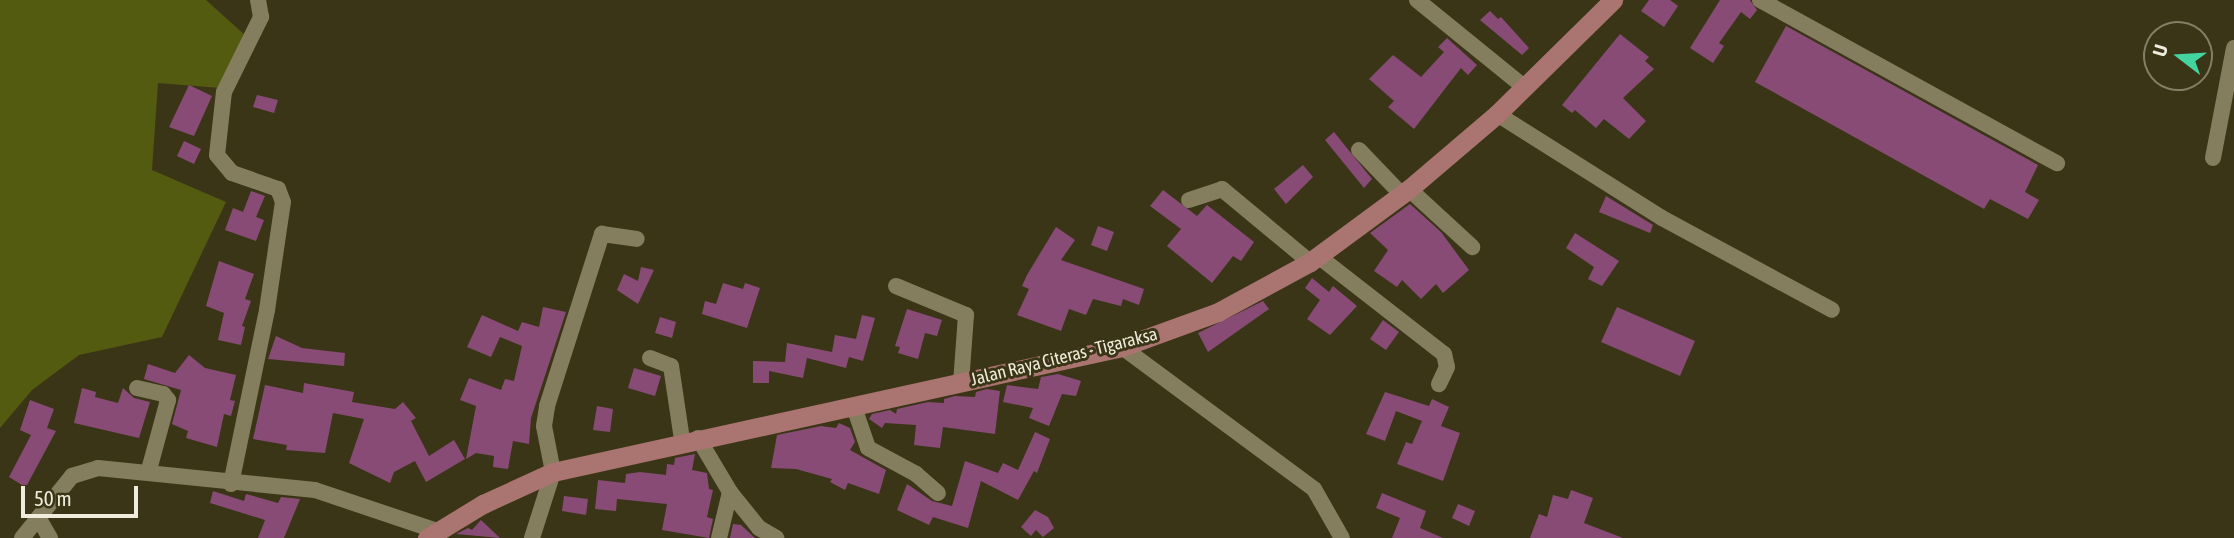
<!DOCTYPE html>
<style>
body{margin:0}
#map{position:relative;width:2234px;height:538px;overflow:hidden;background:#3b3517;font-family:"Asap Condensed",sans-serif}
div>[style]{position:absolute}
.green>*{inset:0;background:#525b0f}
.building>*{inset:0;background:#874b76}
.minor>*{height:16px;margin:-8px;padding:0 8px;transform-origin:8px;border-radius:8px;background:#847e5e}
.major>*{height:19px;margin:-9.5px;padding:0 9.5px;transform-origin:9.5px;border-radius:9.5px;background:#aa7470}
span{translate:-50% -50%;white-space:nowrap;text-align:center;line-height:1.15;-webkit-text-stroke:6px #3b3517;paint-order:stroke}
.street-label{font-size:18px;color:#efecdb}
.north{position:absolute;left:2143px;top:21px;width:70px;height:70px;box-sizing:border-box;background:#3b3517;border:2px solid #837e65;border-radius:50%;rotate:287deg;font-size:19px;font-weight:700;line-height:28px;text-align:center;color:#efecdb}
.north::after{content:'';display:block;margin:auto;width:24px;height:32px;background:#43d4a0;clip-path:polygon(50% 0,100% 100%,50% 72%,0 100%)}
.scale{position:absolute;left:21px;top:486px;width:117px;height:32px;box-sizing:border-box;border:4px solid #efecdb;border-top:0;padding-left:9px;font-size:21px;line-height:24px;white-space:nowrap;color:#efecdb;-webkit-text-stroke:5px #3b3517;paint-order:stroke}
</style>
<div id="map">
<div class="green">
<div style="clip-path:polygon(0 0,206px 0,246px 36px,233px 89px,158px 83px,152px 170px,226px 202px,162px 337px,79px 355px,32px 390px,0 428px)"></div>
</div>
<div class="building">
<div style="clip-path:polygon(1649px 0,1670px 0,1678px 6px,1664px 27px,1641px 11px)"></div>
<div style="clip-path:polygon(1720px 0,1750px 0,1757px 10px,1750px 19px,1741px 12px,1719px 43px,1724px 46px,1713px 63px,1690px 48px)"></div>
<div style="clip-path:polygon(1490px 11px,1498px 19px,1501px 17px,1529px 48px,1522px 55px,1480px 20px)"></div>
<div style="clip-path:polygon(1786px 26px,2038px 165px,2025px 192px,2039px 200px,2028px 219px,1990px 199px,1984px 209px,1755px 82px)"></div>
<div style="clip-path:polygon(1620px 34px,1649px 57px,1645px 61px,1654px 69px,1623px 98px,1646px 121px,1629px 139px,1604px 119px,1596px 128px,1575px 110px,1572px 113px,1562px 105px)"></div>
<div style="clip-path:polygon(1447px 38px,1477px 65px,1468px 75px,1461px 68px,1414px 129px,1388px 107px,1394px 101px,1369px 79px,1393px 55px,1421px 77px,1444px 52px,1438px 47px)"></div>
<div style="clip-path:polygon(189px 85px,212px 96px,194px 136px,169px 127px)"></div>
<div style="clip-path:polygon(257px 95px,278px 100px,274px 113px,253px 107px)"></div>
<div style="clip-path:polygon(1334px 132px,1372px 179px,1364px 188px,1325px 140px)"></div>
<div style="clip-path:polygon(184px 141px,201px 149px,194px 164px,177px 156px)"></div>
<div style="clip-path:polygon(1303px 165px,1313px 177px,1286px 204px,1274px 189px)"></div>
<div style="clip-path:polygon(1163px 190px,1197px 216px,1207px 205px,1254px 242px,1241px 261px,1233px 256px,1212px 283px,1167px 246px,1181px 229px,1150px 206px)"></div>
<div style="clip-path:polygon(251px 191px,265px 196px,256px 217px,264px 220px,256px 241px,225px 230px,233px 208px,243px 212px)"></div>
<div style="clip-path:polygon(1606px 196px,1653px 225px,1650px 233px,1599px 212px)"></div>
<div style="clip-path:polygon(1410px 204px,1441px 232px,1469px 270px,1443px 293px,1436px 284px,1421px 299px,1402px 280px,1397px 287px,1374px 271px,1388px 250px,1370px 233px)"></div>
<div style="clip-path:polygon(1098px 226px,1114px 232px,1107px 251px,1091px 245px)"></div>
<div style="clip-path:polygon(1056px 227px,1075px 240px,1061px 260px,1144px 289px,1139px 305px,1123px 299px,1121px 306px,1093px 299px,1086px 315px,1069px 309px,1061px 331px,1017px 315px,1029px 289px,1022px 286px,1027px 275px)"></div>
<div style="clip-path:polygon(1575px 233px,1619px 261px,1602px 286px,1588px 279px,1594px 267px,1566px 248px)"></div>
<div style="clip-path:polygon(219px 261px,254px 274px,245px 299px,251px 301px,242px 326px,245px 327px,241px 345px,218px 340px,224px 313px,206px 306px)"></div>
<div style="clip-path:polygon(641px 267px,654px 270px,638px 304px,617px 290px,624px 274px,638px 281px)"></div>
<div style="clip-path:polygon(1312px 278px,1329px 292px,1333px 286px,1357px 306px,1330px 335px,1307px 319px,1320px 300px,1305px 288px)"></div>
<div style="clip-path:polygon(723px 283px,743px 289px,745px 283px,760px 288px,747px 328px,702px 314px,705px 301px,716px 304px)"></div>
<div style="clip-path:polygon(1263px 301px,1269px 309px,1208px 352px,1198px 333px)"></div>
<div style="clip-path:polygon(543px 307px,566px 312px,531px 418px,529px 444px,513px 441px,508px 469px,493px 467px,494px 456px,476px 453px,466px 459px,476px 406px,460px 400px,469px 378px,501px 390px,505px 379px,514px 381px,522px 346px,500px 337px,491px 357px,467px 347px,482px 315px,518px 331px,522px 322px,539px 327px)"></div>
<div style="clip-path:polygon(1617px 307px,1695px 341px,1680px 376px,1601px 342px)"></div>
<div style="clip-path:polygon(907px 309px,942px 320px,937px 336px,925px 333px,918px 359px,898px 353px,900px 347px,895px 346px)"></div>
<div style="clip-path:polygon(862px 315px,875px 318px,863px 361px,849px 357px,846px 368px,807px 358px,803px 378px,769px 371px,769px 383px,753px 383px,753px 361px,785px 362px,787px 343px,832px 352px,835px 335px,856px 339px)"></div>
<div style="clip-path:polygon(660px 317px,676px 322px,672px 338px,655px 333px)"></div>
<div style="clip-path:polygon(1383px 320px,1399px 332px,1386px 350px,1370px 339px)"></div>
<div style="clip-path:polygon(276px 336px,302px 348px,345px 353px,344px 366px,268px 359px)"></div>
<div style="clip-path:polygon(189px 355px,205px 368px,236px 375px,230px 400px,235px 401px,231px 416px,224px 414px,217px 447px,186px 438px,188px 431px,172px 424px,181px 390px,144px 379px,148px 364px,175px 373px)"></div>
<div style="clip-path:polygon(634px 368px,661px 376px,655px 396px,628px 388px)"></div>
<div style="clip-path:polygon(1058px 374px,1081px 381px,1076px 396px,1062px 394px,1049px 426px,1029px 418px,1033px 408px,1003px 402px,1007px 385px,1038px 389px,1041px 377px)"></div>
<div style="clip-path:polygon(304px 383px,354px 392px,352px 402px,395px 409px,403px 402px,416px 418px,411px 421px,429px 456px,454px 440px,465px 459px,426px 482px,415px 461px,394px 472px,390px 483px,349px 463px,364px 419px,333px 413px,325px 453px,286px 450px,287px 445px,253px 439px,265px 385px,303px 393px)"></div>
<div style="clip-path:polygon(82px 388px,96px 392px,95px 397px,118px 403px,123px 388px,134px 398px,150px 402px,139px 438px,74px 423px)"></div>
<div style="clip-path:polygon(987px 389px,1000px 391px,995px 434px,943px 427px,940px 448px,914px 445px,916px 425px,885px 423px,882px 428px,869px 419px,872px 414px,890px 410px,896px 414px,897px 409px,928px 402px,944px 403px,944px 399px,955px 396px,975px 397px,976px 392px)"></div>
<div style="clip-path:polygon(1385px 392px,1429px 406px,1432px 399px,1449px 407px,1441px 426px,1460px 433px,1443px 481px,1397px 464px,1406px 442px,1412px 444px,1422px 421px,1396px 411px,1385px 441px,1366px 434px)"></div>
<div style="clip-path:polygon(30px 400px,54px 409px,47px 428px,56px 431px,27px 485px,22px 485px,9px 477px,31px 435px,20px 430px)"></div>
<div style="clip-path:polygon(597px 406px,613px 409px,610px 432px,593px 430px)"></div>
<div style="clip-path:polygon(839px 423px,850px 428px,855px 442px,850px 450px,886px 470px,879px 494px,848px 483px,845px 490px,830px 482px,832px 479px,796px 469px,771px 468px,777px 435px,821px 426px,836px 428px)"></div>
<div style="clip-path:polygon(1035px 432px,1050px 439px,1037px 473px,1034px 471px,1018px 500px,981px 481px,968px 528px,933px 517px,929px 525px,897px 510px,907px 484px,932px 501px,952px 506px,965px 461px,998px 473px,1003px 463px,1018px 470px)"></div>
<div style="clip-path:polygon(695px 454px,692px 470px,707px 473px,709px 489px,713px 490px,707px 517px,713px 519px,709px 538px,662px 530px,667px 504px,617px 499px,616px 511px,595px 509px,598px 480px,625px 483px,626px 474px,640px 472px,666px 475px,667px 464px,674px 465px,675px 458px)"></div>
<div style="clip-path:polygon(1571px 490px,1593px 498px,1584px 523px,1623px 538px,1530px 538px,1539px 514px,1547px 517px,1553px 495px,1568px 499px)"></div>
<div style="clip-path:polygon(213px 491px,244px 501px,246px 494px,278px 503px,281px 497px,300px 499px,284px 538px,258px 538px,265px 520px,210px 503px)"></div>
<div style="clip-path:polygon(1382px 493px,1426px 511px,1420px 528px,1443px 538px,1392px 538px,1400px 518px,1376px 508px)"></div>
<div style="clip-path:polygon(564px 496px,588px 499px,586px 515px,562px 511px)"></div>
<div style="clip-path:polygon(1458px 504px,1475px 511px,1469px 526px,1452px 518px)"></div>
<div style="clip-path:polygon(1035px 510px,1048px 517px,1054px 528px,1043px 537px,1036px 530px,1031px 536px,1021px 527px)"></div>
<div style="clip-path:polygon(481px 520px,500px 538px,456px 534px,468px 528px,472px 530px)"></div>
<div style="clip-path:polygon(733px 524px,741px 525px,755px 538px,730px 538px)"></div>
</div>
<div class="minor">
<div style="left:1417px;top:0;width:138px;rotate:39.1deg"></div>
<div style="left:1760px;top:0;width:339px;rotate:28.8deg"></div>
<div style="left:1497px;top:114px;width:195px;rotate:32.2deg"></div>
<div style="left:1662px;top:218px;width:193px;rotate:28.4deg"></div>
<div style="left:1359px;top:150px;width:62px;rotate:46.3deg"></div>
<div style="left:2213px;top:158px;width:112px;rotate:-79.2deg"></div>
<div style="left:1409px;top:189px;width:86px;rotate:42.6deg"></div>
<div style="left:1189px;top:200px;width:35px;rotate:-18deg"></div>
<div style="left:1222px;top:189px;width:114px;rotate:39.7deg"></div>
<div style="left:1318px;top:256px;width:160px;rotate:37.9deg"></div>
<div style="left:1444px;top:354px;width:13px;rotate:77deg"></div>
<div style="left:1447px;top:367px;width:19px;rotate:115deg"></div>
<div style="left:896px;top:286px;width:76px;rotate:22.5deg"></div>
<div style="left:966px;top:315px;width:68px;rotate:94.2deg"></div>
<div style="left:1122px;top:347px;width:239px;rotate:36.5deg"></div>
<div style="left:1314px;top:489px;width:56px;rotate:60.3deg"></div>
<div style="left:650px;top:358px;width:22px;rotate:21deg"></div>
<div style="left:671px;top:366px;width:75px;rotate:81.5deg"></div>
<div style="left:137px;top:388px;width:27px;rotate:13deg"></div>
<div style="left:163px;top:394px;width:8px;rotate:50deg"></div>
<div style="left:168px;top:400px;width:73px;rotate:105.2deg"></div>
<div style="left:854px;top:407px;width:43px;rotate:71.1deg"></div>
<div style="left:868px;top:448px;width:55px;rotate:28.4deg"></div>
<div style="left:916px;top:474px;width:29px;rotate:41deg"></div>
<div style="left:698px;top:438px;width:63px;rotate:59.3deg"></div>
<div style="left:730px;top:492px;width:47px;rotate:103.4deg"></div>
<div style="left:231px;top:484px;width:178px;rotate:-78.3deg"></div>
<div style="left:267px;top:310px;width:109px;rotate:-81.6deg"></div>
<div style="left:283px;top:202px;width:14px;rotate:-111deg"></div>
<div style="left:278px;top:189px;width:49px;rotate:-160.8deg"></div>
<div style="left:232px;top:173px;width:23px;rotate:-130deg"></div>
<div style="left:217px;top:155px;width:63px;rotate:-83.7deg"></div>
<div style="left:224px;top:92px;width:84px;rotate:-63.7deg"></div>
<div style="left:261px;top:17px;width:17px;rotate:-100deg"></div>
<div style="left:730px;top:492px;width:46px;rotate:51.1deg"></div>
<div style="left:759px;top:528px;width:20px;rotate:30deg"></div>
<div style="left:39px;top:519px;width:22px;rotate:60deg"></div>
<div style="left:22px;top:538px;width:80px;rotate:-51.1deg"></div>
<div style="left:72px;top:476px;width:27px;rotate:-17deg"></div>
<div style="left:98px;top:468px;width:218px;rotate:5.8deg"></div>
<div style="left:315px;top:490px;width:126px;rotate:18.6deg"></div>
<div style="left:532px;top:538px;width:69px;rotate:-72.3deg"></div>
<div style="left:553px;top:472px;width:47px;rotate:-101.1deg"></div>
<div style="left:544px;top:426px;width:20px;rotate:-81deg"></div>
<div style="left:547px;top:406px;width:181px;rotate:-72.3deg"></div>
<div style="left:602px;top:234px;width:35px;rotate:8deg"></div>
</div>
<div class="major">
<div style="left:427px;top:538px;width:66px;rotate:-31.3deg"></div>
<div style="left:483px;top:504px;width:77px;rotate:-24.6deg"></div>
<div style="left:553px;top:472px;width:583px;rotate:-12.39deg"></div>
<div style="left:1122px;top:347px;width:102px;rotate:-20deg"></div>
<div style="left:1218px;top:312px;width:105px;rotate:-28.5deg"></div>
<div style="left:1310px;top:262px;width:123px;rotate:-36.4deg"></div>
<div style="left:1409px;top:189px;width:116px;rotate:-40.4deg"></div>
<div style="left:1497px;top:114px;width:163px;rotate:-44.5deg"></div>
</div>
<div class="street-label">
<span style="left:1064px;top:357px;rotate:-14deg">Jalan Raya Citeras - Tigaraksa</span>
</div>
<div class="north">U</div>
<div class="scale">50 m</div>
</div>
